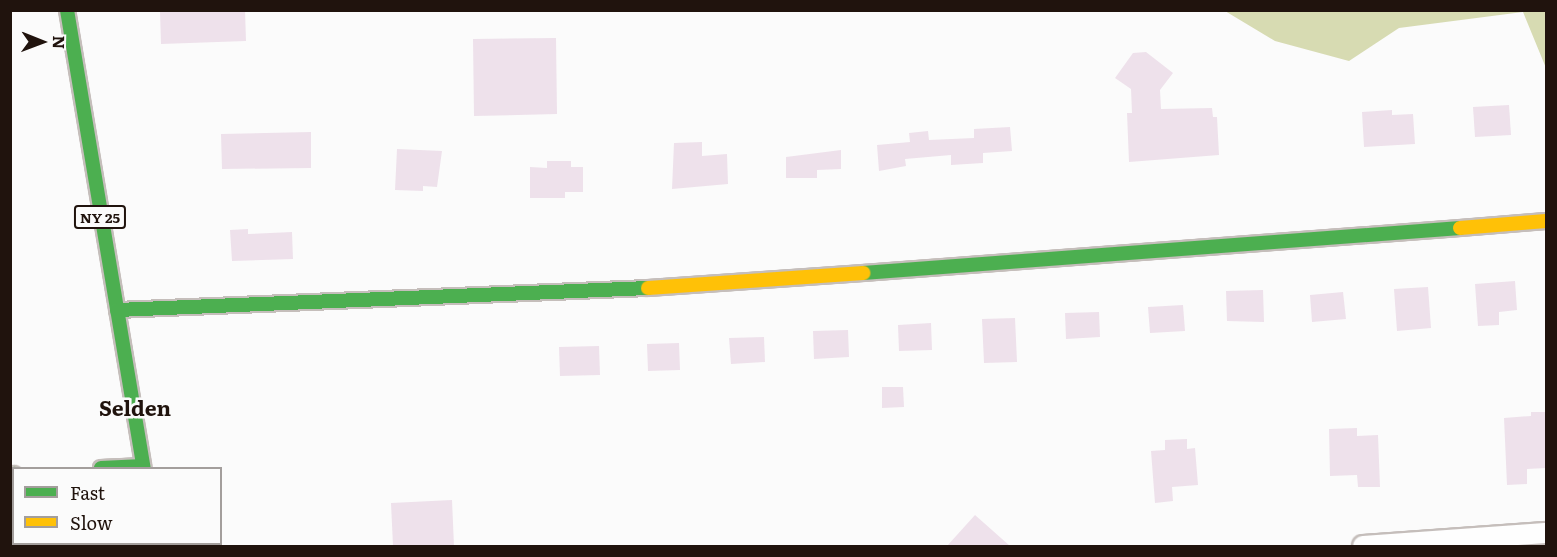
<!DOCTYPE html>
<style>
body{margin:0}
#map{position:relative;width:1557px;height:557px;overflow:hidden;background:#fbfbfb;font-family:Literata,serif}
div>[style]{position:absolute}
.forest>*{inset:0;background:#d7dbb2}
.building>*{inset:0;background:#eee1eb}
.roads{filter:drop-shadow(2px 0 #c5bebb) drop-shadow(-2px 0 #c5bebb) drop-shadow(0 2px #c5bebb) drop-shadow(0 -2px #c5bebb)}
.street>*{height:20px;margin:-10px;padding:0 10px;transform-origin:10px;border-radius:10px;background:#fefefe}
.fast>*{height:14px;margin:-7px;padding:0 7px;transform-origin:7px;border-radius:7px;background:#4caf50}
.slow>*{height:14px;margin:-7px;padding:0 7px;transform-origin:7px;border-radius:7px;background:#ffc107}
span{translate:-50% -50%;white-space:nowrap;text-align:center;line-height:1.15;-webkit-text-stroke:5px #fbfbfb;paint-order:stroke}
.shield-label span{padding:2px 4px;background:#fbfbfb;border:2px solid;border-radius:4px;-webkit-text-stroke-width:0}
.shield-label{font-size:14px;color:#20130d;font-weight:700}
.district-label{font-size:21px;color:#20130d;font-weight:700}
.frame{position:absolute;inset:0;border:12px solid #20130d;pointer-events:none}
.legend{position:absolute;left:12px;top:467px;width:210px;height:78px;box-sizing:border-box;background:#fbfbfb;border:2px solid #a39e9c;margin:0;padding:8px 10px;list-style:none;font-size:18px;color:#20130d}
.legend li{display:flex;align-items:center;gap:12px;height:30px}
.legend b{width:30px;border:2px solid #a39e9c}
.north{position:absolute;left:12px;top:12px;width:60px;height:60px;-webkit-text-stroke:4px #fbfbfb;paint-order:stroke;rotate:91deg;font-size:16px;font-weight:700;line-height:24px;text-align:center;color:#20130d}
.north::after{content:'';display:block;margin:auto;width:21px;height:27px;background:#20130d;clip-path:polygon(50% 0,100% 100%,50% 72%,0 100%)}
</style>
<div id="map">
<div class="forest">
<div style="clip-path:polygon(1225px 11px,1546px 11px,1546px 68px,1523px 12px,1399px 28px,1349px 61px,1275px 41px)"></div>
</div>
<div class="building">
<div style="clip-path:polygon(245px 10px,246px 41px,161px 44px,160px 11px)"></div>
<div style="clip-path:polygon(556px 38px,557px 114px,474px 116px,473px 39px)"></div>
<div style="clip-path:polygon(1146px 52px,1173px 73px,1160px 90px,1161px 109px,1212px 108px,1213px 117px,1217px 117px,1219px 155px,1129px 162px,1127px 113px,1132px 113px,1131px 89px,1115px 78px,1133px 53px)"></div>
<div style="clip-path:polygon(1509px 105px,1511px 135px,1475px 137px,1473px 107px)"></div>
<div style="clip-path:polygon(1392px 110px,1392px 115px,1413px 114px,1415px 144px,1364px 147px,1362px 112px)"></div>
<div style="clip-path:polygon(1010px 127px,1012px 151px,983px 153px,983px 163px,951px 165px,951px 155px,905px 159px,906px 166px,879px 171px,877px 145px,910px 142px,909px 133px,928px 131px,929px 140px,974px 138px,974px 129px)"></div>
<div style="clip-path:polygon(311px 132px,311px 168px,222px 169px,221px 134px)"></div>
<div style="clip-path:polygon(702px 142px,702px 156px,727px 154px,728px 184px,672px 189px,674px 143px)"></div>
<div style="clip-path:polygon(397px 149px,442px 151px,437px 187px,423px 186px,423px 191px,395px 190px)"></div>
<div style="clip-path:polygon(841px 150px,841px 169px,817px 170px,817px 178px,786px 178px,786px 157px)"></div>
<div style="clip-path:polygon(547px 161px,571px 161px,571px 167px,583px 167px,583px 192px,565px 192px,565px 198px,530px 198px,530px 167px,547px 168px)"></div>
<div style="clip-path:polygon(248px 229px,248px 234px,292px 232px,293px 259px,232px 261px,230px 230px)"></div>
<div style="clip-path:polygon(1515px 281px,1517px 310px,1499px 312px,1499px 325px,1478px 326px,1475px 284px)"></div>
<div style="clip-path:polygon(1428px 287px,1431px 328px,1397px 331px,1394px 289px)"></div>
<div style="clip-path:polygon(1263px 290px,1264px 322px,1227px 321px,1226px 291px)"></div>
<div style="clip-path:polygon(1343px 292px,1346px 319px,1312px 322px,1310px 295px)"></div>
<div style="clip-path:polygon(1183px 305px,1185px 331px,1150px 333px,1148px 307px)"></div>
<div style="clip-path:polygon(1099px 312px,1100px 337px,1066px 339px,1065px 313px)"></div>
<div style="clip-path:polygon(1015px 318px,1017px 362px,984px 363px,982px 319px)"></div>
<div style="clip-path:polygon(931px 323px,932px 350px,899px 351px,898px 325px)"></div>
<div style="clip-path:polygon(848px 330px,849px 357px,814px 359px,813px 331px)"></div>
<div style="clip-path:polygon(764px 337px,765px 362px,731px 364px,729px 338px)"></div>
<div style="clip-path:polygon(679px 343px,680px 370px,648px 371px,647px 344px)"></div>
<div style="clip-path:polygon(599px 346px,600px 375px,560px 376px,559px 347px)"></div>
<div style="clip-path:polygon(882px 387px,903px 387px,904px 407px,882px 408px)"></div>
<div style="clip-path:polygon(1531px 412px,1546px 412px,1546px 468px,1527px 469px,1527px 484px,1507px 485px,1504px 418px,1531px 416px)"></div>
<div style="clip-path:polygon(1357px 428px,1357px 436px,1378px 435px,1380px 487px,1358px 487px,1357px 475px,1330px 476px,1329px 429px)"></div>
<div style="clip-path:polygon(1187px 439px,1187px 449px,1195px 448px,1198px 485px,1172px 487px,1173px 501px,1155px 503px,1151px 451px,1165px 450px,1165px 440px)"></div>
<div style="clip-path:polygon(452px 500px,454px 546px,393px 546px,391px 503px)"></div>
<div style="clip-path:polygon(975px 515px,1010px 546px,947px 546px)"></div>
</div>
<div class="roads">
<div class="street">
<div style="left:1363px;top:546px;width:183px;rotate:-4.1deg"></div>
</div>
<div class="fast">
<div style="left:67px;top:10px;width:464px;rotate:80.5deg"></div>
<div style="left:863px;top:273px;width:599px;rotate:-4.31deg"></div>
<div style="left:117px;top:310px;width:531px;rotate:-2.37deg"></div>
<div style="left:101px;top:468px;width:42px;rotate:-2.7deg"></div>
<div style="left:10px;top:475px;width:4px;rotate:-14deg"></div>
</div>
<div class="slow">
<div style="left:1460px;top:228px;width:86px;rotate:-4.7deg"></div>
<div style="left:648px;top:288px;width:216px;rotate:-4deg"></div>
<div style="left:159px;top:544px;width:2px;rotate:90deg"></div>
</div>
</div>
<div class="shield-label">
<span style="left:100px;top:217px">NY 25</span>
</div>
<div class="district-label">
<span style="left:135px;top:407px">Selden</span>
</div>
<div class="frame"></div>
<ul class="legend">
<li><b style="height:8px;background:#4caf50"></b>Fast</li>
<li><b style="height:8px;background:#ffc107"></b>Slow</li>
</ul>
<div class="north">N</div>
</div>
